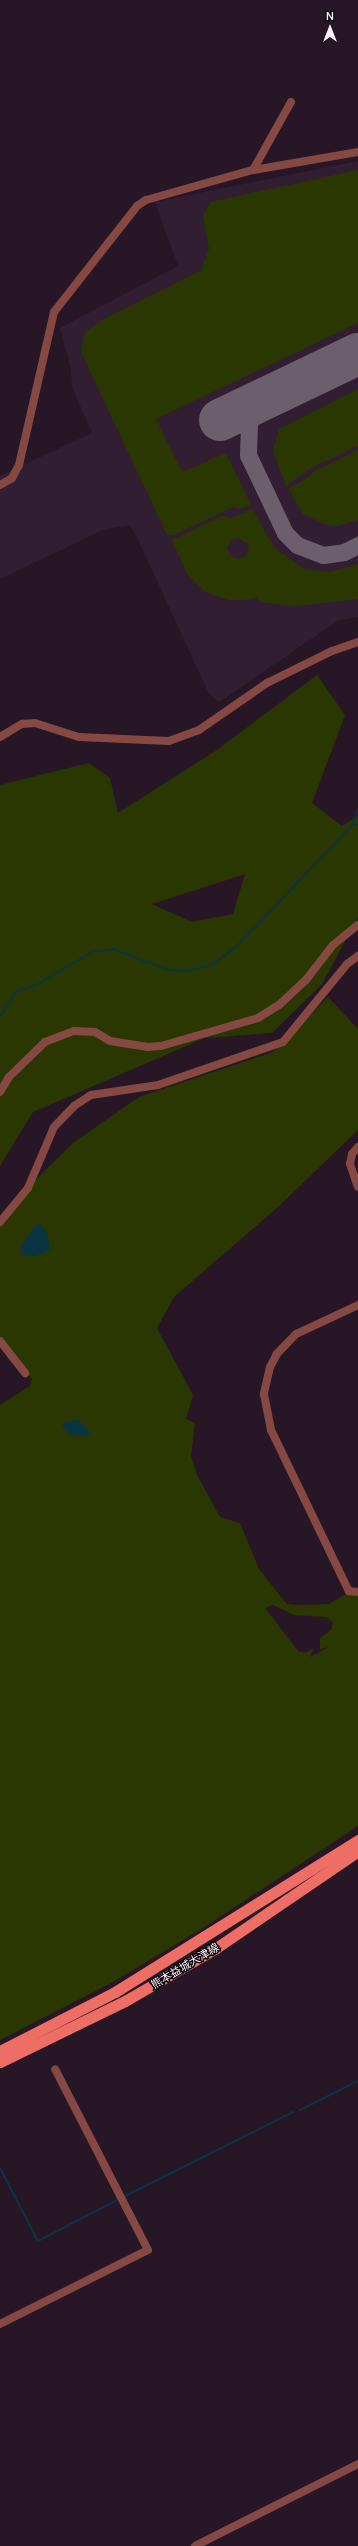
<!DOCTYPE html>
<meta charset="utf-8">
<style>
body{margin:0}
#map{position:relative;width:358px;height:2546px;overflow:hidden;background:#271726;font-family:Manrope,"Noto Sans JP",sans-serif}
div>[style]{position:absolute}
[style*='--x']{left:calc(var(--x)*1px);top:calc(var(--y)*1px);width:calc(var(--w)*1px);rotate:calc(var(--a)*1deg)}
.built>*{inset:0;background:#321e32}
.green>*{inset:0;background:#2b3701}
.water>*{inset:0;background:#0b3443}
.stream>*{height:2px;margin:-1px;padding:0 1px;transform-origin:1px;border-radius:1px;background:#0b3443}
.taxiway>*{height:17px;margin:-8.5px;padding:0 8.5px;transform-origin:8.5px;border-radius:8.5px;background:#6c5e6c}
.runway>*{height:42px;margin:-21px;padding:0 21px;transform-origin:21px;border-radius:21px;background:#6c5e6c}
.minor>*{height:8px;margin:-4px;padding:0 4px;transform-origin:4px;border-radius:4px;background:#854842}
.major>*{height:11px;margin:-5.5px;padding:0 5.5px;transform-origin:5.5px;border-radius:5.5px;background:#ee6e65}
span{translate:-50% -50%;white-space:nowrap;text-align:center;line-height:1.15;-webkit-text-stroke:3px #0b060b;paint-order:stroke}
.street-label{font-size:11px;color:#fcf1fb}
.north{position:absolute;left:310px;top:8px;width:40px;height:40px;-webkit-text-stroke:3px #0b060b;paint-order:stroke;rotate:0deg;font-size:11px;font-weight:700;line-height:16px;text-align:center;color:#fcf1fb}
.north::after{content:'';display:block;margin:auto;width:14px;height:18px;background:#fcf1fb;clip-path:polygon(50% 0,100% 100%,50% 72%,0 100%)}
</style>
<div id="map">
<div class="built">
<i style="clip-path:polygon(358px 161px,358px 617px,339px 620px,219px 702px,209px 694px,136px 535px,129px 525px,105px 529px,0 579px,0 476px,92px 433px,72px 387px,71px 370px,60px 328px,178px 266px,155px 202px)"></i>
</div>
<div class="green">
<i style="clip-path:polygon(358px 170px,358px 323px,156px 419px,182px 472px,226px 453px,251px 505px,240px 509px,233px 507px,174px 535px,167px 535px,81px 352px,84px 334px,97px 323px,201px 270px,209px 249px,203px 216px,210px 202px)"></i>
<i style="clip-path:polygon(358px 389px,358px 446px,309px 469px,286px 486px,273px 451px,279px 429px)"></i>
<i style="clip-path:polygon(358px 450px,358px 520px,337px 526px,326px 525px,303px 514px,288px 489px,309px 477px,313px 472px)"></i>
<i style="clip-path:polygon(evenodd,252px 509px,274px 547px,304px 569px,330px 572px,358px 564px,358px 599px,297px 606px,259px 602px,256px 597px,248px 600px,229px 600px,205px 592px,187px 574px,172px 540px,222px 516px,231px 518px,252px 509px,238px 538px,247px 543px,249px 550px,246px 556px,239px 559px,232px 557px,227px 549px,231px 540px,238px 538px)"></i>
<i style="clip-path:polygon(evenodd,317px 675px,345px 715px,312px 803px,342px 826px,358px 816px,358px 917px,322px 984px,272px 1033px,205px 1038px,33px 1112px,0 1166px,0 785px,89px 763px,110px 778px,118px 813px,217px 750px,317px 675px,245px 874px,233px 914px,192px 922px,152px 904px,245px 874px)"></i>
<i style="clip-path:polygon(evenodd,328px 997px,358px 1029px,358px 1130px,278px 1207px,174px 1297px,157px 1328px,193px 1395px,186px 1419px,195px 1423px,191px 1456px,197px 1475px,220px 1517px,240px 1523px,259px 1569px,273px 1587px,287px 1604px,301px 1605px,329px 1604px,358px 1587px,358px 1826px,203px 1928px,113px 1982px,0 2040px,0 1405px,30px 1386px,32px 1379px,0 1336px,0 1215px,73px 1143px,139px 1097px,273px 1052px,328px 997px,273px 1605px,294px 1615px,327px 1617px,333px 1623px,331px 1630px,320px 1638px,320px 1649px,329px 1647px,310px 1657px,314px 1648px,305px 1653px,298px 1651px,265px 1608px,273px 1605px)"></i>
</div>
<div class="water">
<i style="clip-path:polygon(40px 1224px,48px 1235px,50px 1250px,35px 1256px,22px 1255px,21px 1246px,35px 1226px)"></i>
<i style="clip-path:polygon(78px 1420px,89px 1430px,90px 1436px,71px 1435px,62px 1427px,64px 1422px)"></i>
</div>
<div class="stream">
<i style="--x:353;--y:824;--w:5;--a:11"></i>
<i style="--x:0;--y:1017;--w:30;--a:-57"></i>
<i style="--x:16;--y:992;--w:23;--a:-20"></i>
<i style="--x:38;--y:984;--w:63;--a:-30.7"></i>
<i style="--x:92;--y:952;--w:21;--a:-8"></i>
<i style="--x:113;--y:949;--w:60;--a:20.6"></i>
<i style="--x:169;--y:970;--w:17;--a:3"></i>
<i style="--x:186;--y:971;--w:27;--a:-13"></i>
<i style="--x:212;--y:965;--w:31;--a:-37"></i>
<i style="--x:237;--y:946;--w:168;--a:-46.4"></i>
<i style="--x:353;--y:824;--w:16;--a:-72"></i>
<i style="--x:300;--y:2110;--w:65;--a:-26.6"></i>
<i style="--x:0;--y:2168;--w:82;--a:62.5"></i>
<i style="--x:38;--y:2241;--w:91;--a:-27.4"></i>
<i style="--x:123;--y:2197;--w:190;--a:-26.6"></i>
</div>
<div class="taxiway">
<i style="--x:262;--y:400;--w:12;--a:132"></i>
<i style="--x:254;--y:409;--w:17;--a:107"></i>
<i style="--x:249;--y:425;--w:30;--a:92"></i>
<i style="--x:248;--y:455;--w:86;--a:64.6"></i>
<i style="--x:285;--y:533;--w:17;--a:45"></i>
<i style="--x:297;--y:545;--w:28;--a:21"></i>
<i style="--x:323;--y:555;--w:21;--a:-8"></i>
<i style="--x:344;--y:552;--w:16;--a:-27"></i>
</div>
<div class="runway">
<i style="--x:220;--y:420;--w:153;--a:-25.6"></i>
</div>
<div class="minor">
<i style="--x:253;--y:170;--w:78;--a:-60.8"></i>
<i style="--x:0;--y:485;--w:14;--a:-30"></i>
<i style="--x:12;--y:478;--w:15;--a:-62"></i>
<i style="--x:19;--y:465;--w:157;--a:-77.1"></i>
<i style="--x:54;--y:312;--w:135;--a:-51.9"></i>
<i style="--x:137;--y:206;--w:11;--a:-34"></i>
<i style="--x:146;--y:200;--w:111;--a:-15.7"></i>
<i style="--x:253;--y:170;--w:107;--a:-9.7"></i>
<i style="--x:0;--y:737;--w:26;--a:-31"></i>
<i style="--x:22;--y:724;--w:13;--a:-4"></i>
<i style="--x:35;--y:723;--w:46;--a:17.7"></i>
<i style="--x:79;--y:737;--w:90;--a:2.5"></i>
<i style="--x:169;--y:741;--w:32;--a:-20"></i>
<i style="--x:199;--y:730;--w:83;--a:-34.7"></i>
<i style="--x:267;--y:683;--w:72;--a:-26.2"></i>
<i style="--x:332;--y:651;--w:28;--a:-19"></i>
<i style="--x:0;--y:1092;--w:17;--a:-59"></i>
<i style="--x:9;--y:1077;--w:50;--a:-44.2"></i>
<i style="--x:45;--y:1042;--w:31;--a:-21"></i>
<i style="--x:74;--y:1031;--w:21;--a:3"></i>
<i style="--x:95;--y:1032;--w:17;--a:31"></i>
<i style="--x:110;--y:1041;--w:37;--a:9"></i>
<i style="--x:147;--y:1047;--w:14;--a:-4"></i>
<i style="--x:161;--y:1046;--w:101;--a:-16.1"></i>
<i style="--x:258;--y:1018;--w:25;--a:-32"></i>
<i style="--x:279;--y:1005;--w:37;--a:-43"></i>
<i style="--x:306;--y:980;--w:44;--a:-52.4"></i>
<i style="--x:333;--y:945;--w:32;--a:-39"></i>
<i style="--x:358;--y:1147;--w:9;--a:131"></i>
<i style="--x:352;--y:1154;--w:10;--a:101"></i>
<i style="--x:350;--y:1164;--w:24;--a:71"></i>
<i style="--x:0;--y:1222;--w:44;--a:-50.5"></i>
<i style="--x:28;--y:1188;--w:66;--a:-66.9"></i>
<i style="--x:54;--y:1127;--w:29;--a:-46"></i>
<i style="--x:74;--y:1106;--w:20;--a:-33"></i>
<i style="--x:91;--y:1095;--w:68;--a:-8.5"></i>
<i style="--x:158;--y:1085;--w:132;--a:-19"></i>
<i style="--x:283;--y:1042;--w:101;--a:-50.6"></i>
<i style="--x:347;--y:964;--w:14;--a:-36"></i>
<i style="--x:358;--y:1305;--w:68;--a:154.9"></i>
<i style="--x:296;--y:1334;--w:28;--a:134"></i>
<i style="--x:277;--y:1354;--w:15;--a:118"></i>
<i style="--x:270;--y:1367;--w:28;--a:103"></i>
<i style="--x:264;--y:1394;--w:37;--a:79"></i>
<i style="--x:271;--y:1430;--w:179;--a:64.2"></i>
<i style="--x:349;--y:1591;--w:9;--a:6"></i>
<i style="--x:0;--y:1341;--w:41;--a:52"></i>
<i style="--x:0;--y:2324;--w:165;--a:-26.6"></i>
<i style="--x:148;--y:2250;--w:203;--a:-117.2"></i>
<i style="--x:195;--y:2546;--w:182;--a:-26.7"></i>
</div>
<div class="major">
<i style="--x:0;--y:2051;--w:129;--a:-27.2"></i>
<i style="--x:115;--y:1992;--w:287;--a:-32"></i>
<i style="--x:0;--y:2062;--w:139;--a:-26"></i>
<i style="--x:125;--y:2001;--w:105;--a:-30.2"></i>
<i style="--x:216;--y:1948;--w:172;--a:-34.3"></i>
</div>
<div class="street-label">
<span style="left:185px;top:1966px;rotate:-31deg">熊本益城大津線</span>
</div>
<div class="north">N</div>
</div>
